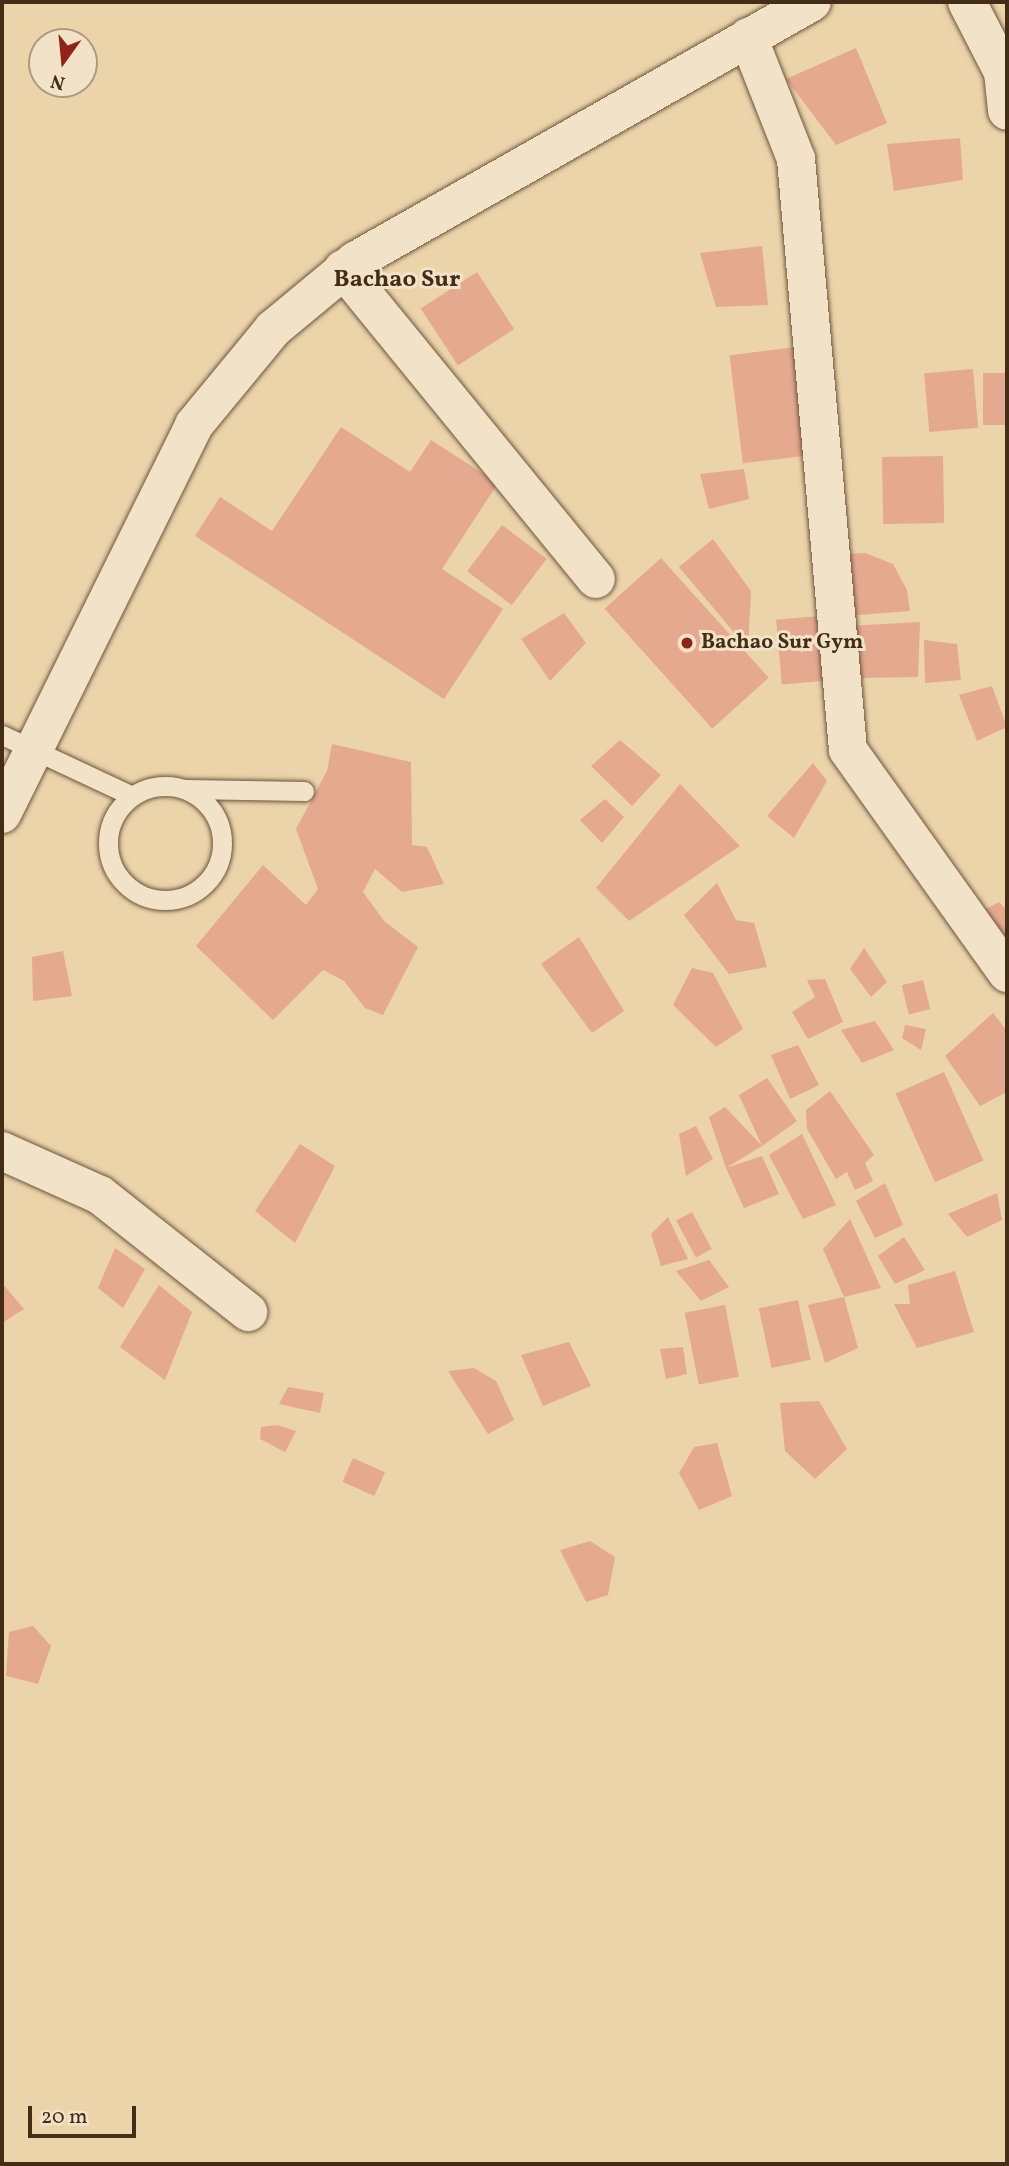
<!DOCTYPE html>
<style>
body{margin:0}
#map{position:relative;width:1009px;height:2166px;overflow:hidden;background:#ebd3aa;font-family:Vollkorn,serif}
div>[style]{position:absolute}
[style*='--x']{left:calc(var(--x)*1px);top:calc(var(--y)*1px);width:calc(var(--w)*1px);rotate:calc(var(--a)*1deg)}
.building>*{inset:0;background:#e5a990;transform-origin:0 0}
.roads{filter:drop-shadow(0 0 2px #6d563c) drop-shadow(0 0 2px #6d563c)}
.lane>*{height:19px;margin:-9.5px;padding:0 9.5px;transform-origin:9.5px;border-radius:9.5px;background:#f2e2c8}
.lane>.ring{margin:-9.5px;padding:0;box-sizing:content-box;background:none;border:19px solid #f2e2c8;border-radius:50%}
.street>*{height:38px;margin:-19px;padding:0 19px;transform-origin:19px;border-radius:19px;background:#f2e2c8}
.dots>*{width:19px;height:19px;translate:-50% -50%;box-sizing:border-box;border:4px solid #f2e2c8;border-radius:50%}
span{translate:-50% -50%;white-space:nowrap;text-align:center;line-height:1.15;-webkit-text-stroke:6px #f2e2c8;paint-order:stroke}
.poi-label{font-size:21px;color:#432d17;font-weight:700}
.left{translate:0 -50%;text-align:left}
.quarter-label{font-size:24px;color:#432d17;font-weight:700}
.frame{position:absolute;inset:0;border:4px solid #432d17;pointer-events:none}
.north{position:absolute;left:28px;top:28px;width:70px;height:70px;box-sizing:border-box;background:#f2e2c8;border:2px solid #ac9a81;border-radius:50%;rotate:195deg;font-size:19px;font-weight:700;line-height:28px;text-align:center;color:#432d17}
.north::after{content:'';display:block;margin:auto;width:24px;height:32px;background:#8f2418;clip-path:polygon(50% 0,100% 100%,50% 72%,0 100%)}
.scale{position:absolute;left:28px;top:2106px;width:108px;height:32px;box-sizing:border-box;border:4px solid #432d17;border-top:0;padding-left:9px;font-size:21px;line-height:24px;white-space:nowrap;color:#432d17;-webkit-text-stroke:5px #f2e2c8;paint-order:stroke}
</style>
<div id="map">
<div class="building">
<i style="clip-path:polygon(856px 48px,887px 123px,836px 145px,786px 79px)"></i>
<i style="clip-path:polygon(960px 138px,963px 180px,894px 191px,887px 144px)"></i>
<i style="clip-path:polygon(762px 246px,768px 305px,716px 307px,700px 253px)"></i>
<i style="left:477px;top:272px;width:68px;height:67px;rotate:57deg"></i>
<i style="left:796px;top:347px;width:109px;height:67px;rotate:83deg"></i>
<i style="left:973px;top:369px;width:59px;height:49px;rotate:85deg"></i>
<i style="left:983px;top:373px;width:24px;height:52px"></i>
<i style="clip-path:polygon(341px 427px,410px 472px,431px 440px,498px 483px,442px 569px,503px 609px,444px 699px,195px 536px,220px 497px,272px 531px)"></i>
<i style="left:943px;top:456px;width:67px;height:61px;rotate:89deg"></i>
<i style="clip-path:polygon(744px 469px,749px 499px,709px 509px,700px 474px)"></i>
<i style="left:502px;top:525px;width:56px;height:58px;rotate:37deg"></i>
<i style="clip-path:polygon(713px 539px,751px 591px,748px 649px,679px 567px)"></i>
<i style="clip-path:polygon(865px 553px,893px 564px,907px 590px,910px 611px,845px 616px,830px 555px)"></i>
<i style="left:661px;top:558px;width:161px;height:76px;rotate:48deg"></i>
<i style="clip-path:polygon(564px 613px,586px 643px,550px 681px,521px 639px)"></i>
<i style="left:819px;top:616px;width:65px;height:43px;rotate:85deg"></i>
<i style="clip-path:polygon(920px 622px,918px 677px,859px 678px,848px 626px)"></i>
<i style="clip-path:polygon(924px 640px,957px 644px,961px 680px,925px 683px)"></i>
<i style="clip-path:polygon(992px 686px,1007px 727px,977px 741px,959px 695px)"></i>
<i style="clip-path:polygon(620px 740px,661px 775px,632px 806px,591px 766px)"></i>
<i style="clip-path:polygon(332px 744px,411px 762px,412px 845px,427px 847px,444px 884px,402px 892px,375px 869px,363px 892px,384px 921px,418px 947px,383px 1015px,365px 1008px,344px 981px,323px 970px,273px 1020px,196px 946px,263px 865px,306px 905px,318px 889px,296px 829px,327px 771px)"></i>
<i style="clip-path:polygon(813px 763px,827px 781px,794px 838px,767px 816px)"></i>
<i style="clip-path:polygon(680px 784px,740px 846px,629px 921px,596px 888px)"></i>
<i style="clip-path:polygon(605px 799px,624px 817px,602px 843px,580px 820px)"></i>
<i style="clip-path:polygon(717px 883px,736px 920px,754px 923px,767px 967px,729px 974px,684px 915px)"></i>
<i style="clip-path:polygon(999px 902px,1007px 910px,1007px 963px,979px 913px)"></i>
<i style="clip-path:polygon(579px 937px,624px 1011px,592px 1033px,541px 964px)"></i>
<i style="clip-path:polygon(864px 948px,887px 982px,871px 997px,850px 969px)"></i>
<i style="clip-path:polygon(63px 951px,72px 996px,33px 1001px,32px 957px)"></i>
<i style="clip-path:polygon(692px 968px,713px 973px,743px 1029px,716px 1047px,673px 1005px)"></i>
<i style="clip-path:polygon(825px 979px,843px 1022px,808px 1039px,792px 1012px,815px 997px,807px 980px)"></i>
<i style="left:923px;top:980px;width:30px;height:22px;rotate:76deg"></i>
<i style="clip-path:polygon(993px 1013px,1007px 1031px,1007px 1092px,980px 1106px,945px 1056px)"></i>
<i style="clip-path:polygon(875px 1021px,894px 1050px,862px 1063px,841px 1030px)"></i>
<i style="clip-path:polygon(905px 1025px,926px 1029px,921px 1050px,902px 1038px)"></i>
<i style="clip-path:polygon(798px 1045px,819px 1085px,790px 1099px,771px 1055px)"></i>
<i style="left:944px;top:1072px;width:97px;height:53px;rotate:66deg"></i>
<i style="clip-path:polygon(767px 1078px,797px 1121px,762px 1146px,726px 1168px,762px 1156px,779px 1194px,744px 1208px,726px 1168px,709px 1117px,725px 1107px,762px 1146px,739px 1095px)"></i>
<i style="clip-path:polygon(830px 1091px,874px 1155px,865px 1163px,873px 1181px,855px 1190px,847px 1172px,836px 1179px,807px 1129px,806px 1110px)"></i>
<i style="clip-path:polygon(696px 1126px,713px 1159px,686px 1176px,679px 1134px)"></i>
<i style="clip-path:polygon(802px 1134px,836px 1205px,803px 1219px,769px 1155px)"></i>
<i style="clip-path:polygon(300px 1144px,335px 1166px,295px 1243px,255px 1211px)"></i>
<i style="clip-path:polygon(885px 1183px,903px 1225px,875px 1238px,856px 1201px)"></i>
<i style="clip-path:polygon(997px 1193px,1002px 1220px,967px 1237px,948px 1214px)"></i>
<i style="left:692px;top:1212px;width:42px;height:18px;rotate:62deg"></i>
<i style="clip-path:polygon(668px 1217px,688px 1259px,661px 1266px,651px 1234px)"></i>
<i style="clip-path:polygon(850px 1219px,881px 1288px,844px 1297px,823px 1249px)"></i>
<i style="clip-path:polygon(904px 1237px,925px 1270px,895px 1284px,878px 1256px)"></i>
<i style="clip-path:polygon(115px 1248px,145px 1269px,123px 1308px,98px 1288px)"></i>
<i style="clip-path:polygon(709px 1260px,729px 1287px,701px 1301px,676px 1271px)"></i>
<i style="clip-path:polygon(955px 1271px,974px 1332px,917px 1348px,894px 1304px,910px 1304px,908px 1285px)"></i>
<i style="clip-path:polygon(2px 1283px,24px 1309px,2px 1323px)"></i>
<i style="clip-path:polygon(159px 1285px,192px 1312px,165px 1380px,120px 1347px)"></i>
<i style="clip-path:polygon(844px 1297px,858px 1348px,825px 1363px,808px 1305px)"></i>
<i style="left:798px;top:1300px;width:61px;height:40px;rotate:78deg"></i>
<i style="left:725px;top:1305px;width:73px;height:41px;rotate:79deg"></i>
<i style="clip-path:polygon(569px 1342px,591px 1386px,543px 1406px,521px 1355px)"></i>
<i style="clip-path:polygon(683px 1347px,687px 1374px,666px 1379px,660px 1349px)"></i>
<i style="clip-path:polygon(474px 1368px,496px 1381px,514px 1420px,488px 1434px,448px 1371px)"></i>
<i style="clip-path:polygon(288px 1387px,324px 1393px,320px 1413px,279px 1404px)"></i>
<i style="clip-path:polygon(819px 1401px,847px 1449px,815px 1479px,785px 1451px,780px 1403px)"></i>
<i style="clip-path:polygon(278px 1425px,296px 1431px,285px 1452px,260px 1439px,261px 1427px)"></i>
<i style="clip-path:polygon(717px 1443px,732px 1496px,699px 1510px,679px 1473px,694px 1447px)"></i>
<i style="left:353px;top:1458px;width:35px;height:26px;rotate:24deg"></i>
<i style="clip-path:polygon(590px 1541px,615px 1557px,608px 1595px,586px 1602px,560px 1550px)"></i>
<i style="clip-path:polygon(33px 1626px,51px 1646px,38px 1684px,6px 1676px,9px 1632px)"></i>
</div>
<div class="roads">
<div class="lane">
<i style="--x:2;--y:735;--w:144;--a:25.1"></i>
<i class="ring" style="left:108px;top:786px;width:95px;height:95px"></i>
<i style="--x:186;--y:789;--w:118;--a:1"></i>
</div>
<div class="street">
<i style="--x:967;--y:2;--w:79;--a:62.8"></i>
<i style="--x:1003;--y:72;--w:39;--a:84"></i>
<i style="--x:748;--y:37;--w:131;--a:68.5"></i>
<i style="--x:796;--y:159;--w:593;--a:84.97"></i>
<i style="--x:848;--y:750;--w:274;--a:54.5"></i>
<i style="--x:343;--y:269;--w:400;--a:50.8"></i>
<i style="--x:2;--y:814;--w:434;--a:-63.7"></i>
<i style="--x:194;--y:425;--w:124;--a:-50.5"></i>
<i style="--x:273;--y:329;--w:107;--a:-39.7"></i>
<i style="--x:355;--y:261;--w:525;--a:-29.54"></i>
<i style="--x:2;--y:1151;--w:107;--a:24.2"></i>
<i style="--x:100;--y:1195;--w:189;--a:38.3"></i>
</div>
</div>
<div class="dots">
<i style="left:687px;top:643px;background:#8f2418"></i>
</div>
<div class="poi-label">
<span class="left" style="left:701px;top:643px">Bachao Sur Gym</span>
</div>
<div class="quarter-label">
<span style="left:397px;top:281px">Bachao Sur</span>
</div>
<div class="frame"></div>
<div class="north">N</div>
<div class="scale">20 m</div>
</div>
